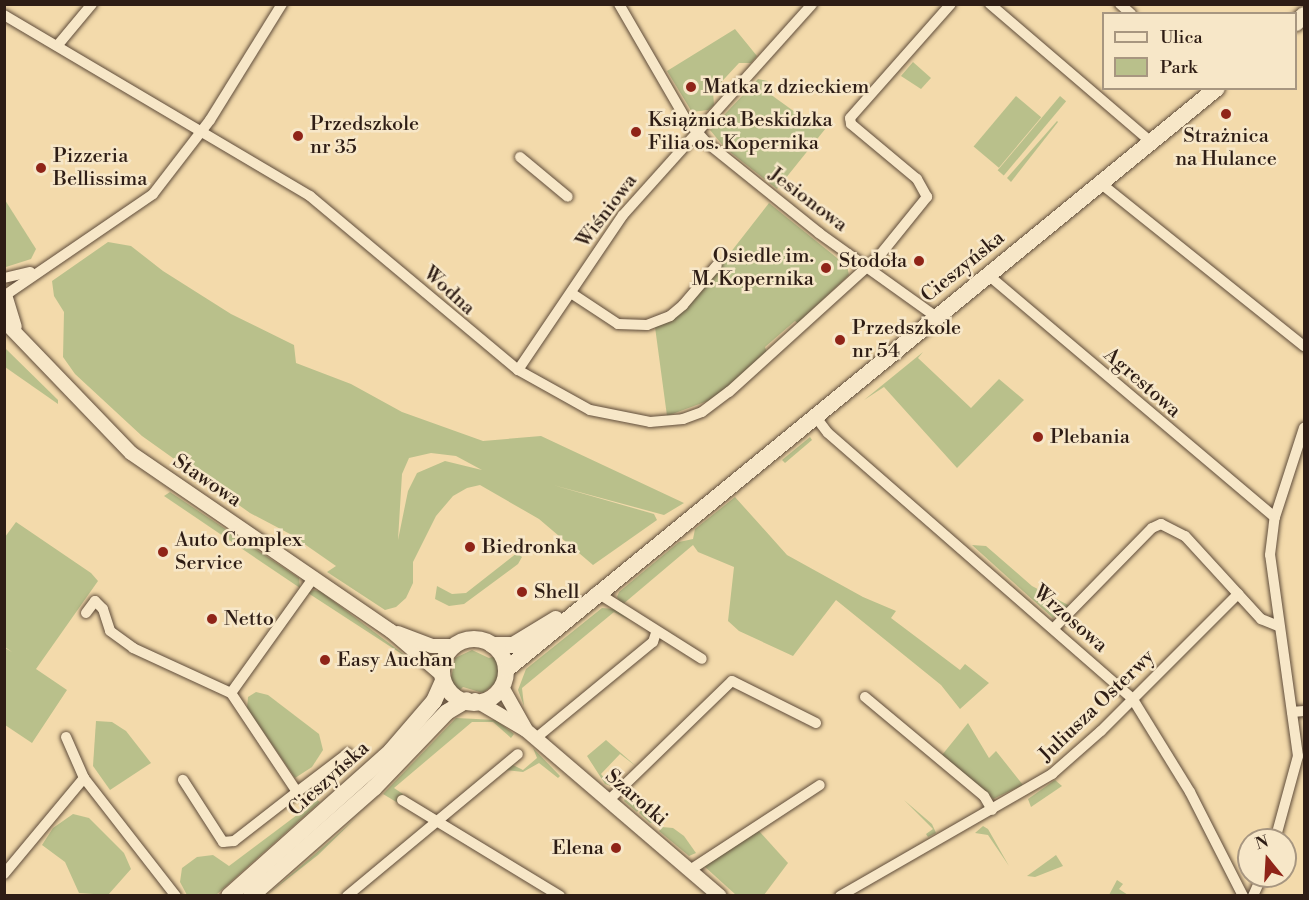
<!DOCTYPE html>
<meta charset="utf-8">
<style>
body{margin:0}
#map{position:relative;width:1309px;height:900px;overflow:hidden;background:#f3daab;font-family:"Libre Bodoni",serif}
div>[style]{position:absolute}
[style*='--x']{left:calc(var(--x)*1px);top:calc(var(--y)*1px);width:calc(var(--w)*1px);rotate:calc(var(--a)*1deg)}
.green>*{inset:0;background:#b9c08b;transform-origin:0 0}
.roads{filter:drop-shadow(0 0 2px #5f4c3a) drop-shadow(0 0 2px #5f4c3a)}
.minor>*{height:10px;margin:-5px;padding:0 5px;transform-origin:5px;border-radius:5px;background:#f7e7c8}
.tertiary>*{height:14px;margin:-7px;padding:0 7px;transform-origin:7px;border-radius:7px;background:#f7e7c8}
.secondary>*{height:16px;margin:-8px;padding:0 8px;transform-origin:8px;border-radius:8px;background:#f7e7c8}
.secondary>.ring{margin:-8px;padding:0;box-sizing:content-box;background:none;border:16px solid #f7e7c8;border-radius:50%}
.dots>*{width:16px;height:16px;translate:-50% -50%;box-sizing:border-box;border:3px solid #f7e7c8;border-radius:50%}
span{translate:-50% -50%;white-space:nowrap;text-align:center;line-height:1.15;-webkit-text-stroke:5px #f7e7c8;paint-order:stroke}
.poi-label{font-size:20px;color:#2e1d15}
.left{translate:0 -50%;text-align:left}
.right{translate:-100% -50%;text-align:right}
.street-label{font-size:20px;color:#2e1d15}
.frame{position:absolute;inset:0;border:6px solid #2e1d15;pointer-events:none}
.legend{position:absolute;left:1102px;top:12px;width:195px;height:78px;box-sizing:border-box;background:#f7e7c8;border:2px solid #a79680;margin:0;padding:8px 10px;list-style:none;font-size:18px;color:#2e1d15}
.legend li{display:flex;align-items:center;gap:12px;height:30px}
.legend b{width:30px;border:2px solid #a79680}
.north{position:absolute;left:1237px;top:828px;width:60px;height:60px;box-sizing:border-box;background:#f7e7c8;border:2px solid #a79680;border-radius:50%;rotate:342deg;font-size:16px;font-weight:700;line-height:24px;text-align:center;color:#2e1d15}
.north::after{content:'';display:block;margin:auto;width:21px;height:27px;background:#8f2418;clip-path:polygon(50% 0,100% 100%,50% 72%,0 100%)}
</style>
<div id="map">
<div class="green">
<i style="clip-path:polygon(735px 29px,757px 56px,751px 63px,739px 63px,713px 91px,714px 105px,708px 110px,692px 112px,667px 71px)"></i>
<i style="clip-path:polygon(913px 62px,931px 78px,921px 89px,901px 76px)"></i>
<i style="clip-path:polygon(758px 79px,768px 81px,763px 89px,813px 125px,830px 123px,777px 189px,725px 148px,710px 130px)"></i>
<i style="left:1016px;top:96px;width:33px;height:66px;rotate:40deg"></i>
<i style="left:1060px;top:96px;width:8px;height:97px;rotate:40deg"></i>
<i style="clip-path:polygon(1057px 121px,1058px 122px,1011px 182px,1007px 178px)"></i>
<i style="clip-path:polygon(5px 200px,36px 249px,31px 259px,6px 267px)"></i>
<i style="clip-path:polygon(769px 203px,847px 266px,849px 275px,805px 316px,805px 321px,800px 325px,795px 321px,765px 347px,767px 353px,713px 399px,667px 416px,655px 327px,688px 307px)"></i>
<i style="clip-path:polygon(evenodd,108px 242px,131px 246px,163px 271px,231px 314px,294px 345px,296px 363px,351px 384px,402px 412px,483px 441px,541px 436px,684px 503px,664px 515px,553px 485px,654px 514px,657px 520px,593px 565px,539px 519px,480px 485px,467px 488px,453px 496px,436px 516px,413px 562px,413px 583px,406px 598px,396px 607px,385px 610px,327px 572px,336px 566px,290px 534px,250px 513px,142px 436px,75px 374px,63px 357px,64px 312px,54px 296px,52px 281px,108px 242px,431px 453px,456px 456px,482px 470px,445px 461px,417px 473px,408px 491px,398px 540px,402px 474px,409px 458px,431px 453px)"></i>
<i style="clip-path:polygon(5px 348px,58px 400px,58px 404px,5px 367px)"></i>
<i style="clip-path:polygon(923px 352px,918px 358px,971px 408px,999px 379px,1024px 400px,957px 468px,884px 387px,864px 400px)"></i>
<i style="clip-path:polygon(810px 437px,812px 440px,785px 463px,782px 460px)"></i>
<i style="clip-path:polygon(170px 492px,299px 578px,300px 588px,164px 496px)"></i>
<i style="clip-path:polygon(735px 497px,787px 555px,863px 597px,896px 611px,891px 618px,960px 670px,965px 664px,989px 683px,960px 709px,941px 685px,836px 600px,793px 656px,739px 631px,728px 621px,734px 567px,698px 552px,693px 545px,622px 605px,617px 597px,619px 592px,679px 542px,693px 539px,695px 529px)"></i>
<i style="clip-path:polygon(16px 522px,91px 573px,98px 581px,36px 669px,67px 690px,32px 743px,5px 725px,5px 648px,12px 652px,5px 647px,5px 537px)"></i>
<i style="clip-path:polygon(972px 545px,986px 546px,1032px 586px,1070px 606px,1053px 618px)"></i>
<i style="clip-path:polygon(517px 553px,522px 557px,518px 564px,464px 604px,449px 606px,435px 599px,437px 586px,452px 594px,466px 593px)"></i>
<i style="clip-path:polygon(313px 590px,320px 591px,414px 662px,308px 593px)"></i>
<i style="clip-path:polygon(602px 608px,614px 609px,631px 621px,614px 612px,522px 688px,524px 706px,518px 690px,526px 669px)"></i>
<i style="clip-path:polygon(472px 650px,489px 658px,496px 656px,499px 661px,498px 681px,483px 693px,463px 687px,458px 692px,451px 679px,455px 658px)"></i>
<i style="clip-path:polygon(256px 692px,268px 695px,319px 734px,323px 750px,312px 767px,295px 778px,247px 708px,248px 697px)"></i>
<i style="clip-path:polygon(456px 718px,496px 720px,514px 734px,511px 738px,493px 722px,472px 722px,394px 788px,403px 794px,398px 803px,383px 794px)"></i>
<i style="clip-path:polygon(96px 721px,112px 722px,126px 731px,151px 763px,110px 790px,93px 766px)"></i>
<i style="clip-path:polygon(968px 723px,989px 758px,996px 751px,1023px 785px,993px 799px,942px 755px)"></i>
<i style="clip-path:polygon(606px 740px,637px 767px,620px 754px,601px 774px,611px 786px,605px 784px,587px 756px)"></i>
<i style="clip-path:polygon(533px 748px,560px 776px,558px 778px,539px 763px,523px 772px,505px 770px,511px 764px,523px 770px,537px 758px)"></i>
<i style="clip-path:polygon(1055px 780px,1062px 786px,1031px 807px,1028px 799px)"></i>
<i style="clip-path:polygon(630px 786px,630px 796px,643px 805px,637px 812px,624px 801px)"></i>
<i style="clip-path:polygon(317px 800px,320px 802px,216px 895px,187px 895px,180px 882px,182px 868px,197px 857px,213px 855px,229px 866px)"></i>
<i style="clip-path:polygon(904px 800px,932px 824px,936px 833px,928px 837px,926px 834px,933px 829px)"></i>
<i style="clip-path:polygon(644px 806px,660px 818px,658px 821px,650px 823px,639px 813px)"></i>
<i style="clip-path:polygon(73px 814px,89px 818px,124px 853px,131px 869px,108px 895px,79px 893px,65px 862px,42px 845px,53px 828px)"></i>
<i style="clip-path:polygon(356px 818px,318px 855px,267px 895px,315px 854px)"></i>
<i style="clip-path:polygon(983px 826px,988px 829px,1009px 866px,988px 835px,975px 833px)"></i>
<i style="clip-path:polygon(662px 827px,673px 828px,684px 836px,696px 853px,689px 856px,659px 831px)"></i>
<i style="clip-path:polygon(759px 831px,788px 863px,764px 895px,736px 895px,704px 866px)"></i>
<i style="clip-path:polygon(1056px 855px,1063px 866px,1035px 877px,1027px 876px)"></i>
<i style="clip-path:polygon(1117px 880px,1123px 884px,1119px 889px,1128px 895px,1109px 895px)"></i>
</div>
<div class="roads">
<div class="minor">
<i style="--x:619;--y:4;--w:132;--a:59.9"></i>
<i style="--x:685;--y:118;--w:32;--a:49"></i>
<i style="--x:706;--y:142;--w:145;--a:38.8"></i>
<i style="--x:819;--y:233;--w:143;--a:35.6"></i>
<i style="--x:990;--y:4;--w:211;--a:40.6"></i>
<i style="--x:1120;--y:4;--w:15;--a:42"></i>
<i style="--x:4;--y:15;--w:356;--a:30.6"></i>
<i style="--x:310;--y:196;--w:271;--a:39.9"></i>
<i style="--x:518;--y:370;--w:82;--a:29.1"></i>
<i style="--x:590;--y:410;--w:61;--a:11.3"></i>
<i style="--x:650;--y:422;--w:33;--a:-5"></i>
<i style="--x:683;--y:419;--w:20;--a:-20"></i>
<i style="--x:702;--y:412;--w:34;--a:-37"></i>
<i style="--x:729;--y:392;--w:204;--a:-42.2"></i>
<i style="--x:880;--y:255;--w:75;--a:-51"></i>
<i style="--x:927;--y:197;--w:21;--a:-119"></i>
<i style="--x:917;--y:179;--w:86;--a:-140.2"></i>
<i style="--x:851;--y:124;--w:6;--a:-99"></i>
<i style="--x:850;--y:118;--w:152;--a:-48.5"></i>
<i style="--x:57;--y:46;--w:55;--a:-50.2"></i>
<i style="--x:520;--y:157;--w:62;--a:39.8"></i>
<i style="--x:1099;--y:182;--w:263;--a:38.7"></i>
<i style="--x:987;--y:274;--w:377;--a:40.2"></i>
<i style="--x:4;--y:278;--w:27;--a:-13"></i>
<i style="--x:571;--y:293;--w:56;--a:33.4"></i>
<i style="--x:618;--y:324;--w:29;--a:2"></i>
<i style="--x:647;--y:325;--w:25;--a:-21"></i>
<i style="--x:670;--y:316;--w:17;--a:-40"></i>
<i style="--x:683;--y:305;--w:52;--a:-49.6"></i>
<i style="--x:7;--y:294;--w:177;--a:-34.4"></i>
<i style="--x:153;--y:194;--w:93;--a:-52.4"></i>
<i style="--x:210;--y:120;--w:137;--a:-58.2"></i>
<i style="--x:518;--y:370;--w:187;--a:-55.9"></i>
<i style="--x:623;--y:215;--w:283;--a:-48.1"></i>
<i style="--x:815;--y:416;--w:21;--a:53"></i>
<i style="--x:828;--y:433;--w:403;--a:41.1"></i>
<i style="--x:1132;--y:698;--w:110;--a:58.3"></i>
<i style="--x:1190;--y:792;--w:117;--a:63"></i>
<i style="--x:596;--y:592;--w:125;--a:32.3"></i>
<i style="--x:86;--y:613;--w:15;--a:-53"></i>
<i style="--x:95;--y:601;--w:11;--a:45"></i>
<i style="--x:103;--y:609;--w:23;--a:72"></i>
<i style="--x:110;--y:631;--w:29;--a:36"></i>
<i style="--x:133;--y:648;--w:108;--a:24.7"></i>
<i style="--x:231;--y:693;--w:119;--a:56.3"></i>
<i style="--x:297;--y:792;--w:80;--a:142.1"></i>
<i style="--x:234;--y:841;--w:11;--a:175"></i>
<i style="--x:223;--y:842;--w:74;--a:-122.8"></i>
<i style="--x:1054;--y:628;--w:140;--a:-45.6"></i>
<i style="--x:1152;--y:528;--w:10;--a:-24"></i>
<i style="--x:1161;--y:524;--w:27;--a:27"></i>
<i style="--x:1185;--y:536;--w:113;--a:47.5"></i>
<i style="--x:1261;--y:619;--w:18;--a:22"></i>
<i style="--x:231;--y:693;--w:143;--a:-54.4"></i>
<i style="--x:865;--y:697;--w:155;--a:39.8"></i>
<i style="--x:984;--y:796;--w:16;--a:60"></i>
<i style="--x:1292;--y:712;--w:12;--a:-5"></i>
<i style="--x:66;--y:737;--w:45;--a:66.3"></i>
<i style="--x:84;--y:778;--w:150;--a:52.1"></i>
<i style="--x:536;--y:738;--w:151;--a:-39.4"></i>
<i style="--x:653;--y:642;--w:9;--a:-72"></i>
<i style="--x:297;--y:792;--w:64;--a:-37.4"></i>
<i style="--x:402;--y:800;--w:185;--a:31.3"></i>
<i style="--x:609;--y:800;--w:171;--a:-44.1"></i>
<i style="--x:732;--y:681;--w:94;--a:26.6"></i>
<i style="--x:1275;--y:840;--w:87;--a:-74.7"></i>
<i style="--x:1298;--y:756;--w:203;--a:-97.9"></i>
<i style="--x:1270;--y:555;--w:38;--a:-83"></i>
<i style="--x:1275;--y:517;--w:94;--a:-72"></i>
<i style="--x:690;--y:870;--w:155;--a:-33.2"></i>
<i style="--x:4;--y:874;--w:125;--a:-50.2"></i>
<i style="--x:347;--y:896;--w:222;--a:-39.7"></i>
<i style="--x:840;--y:896;--w:245;--a:-29.9"></i>
<i style="--x:1052;--y:774;--w:65;--a:-41.3"></i>
<i style="--x:1101;--y:731;--w:194;--a:-45"></i>
<i style="--x:1253;--y:896;--w:22;--a:-66"></i>
</div>
<div class="tertiary">
<i style="--x:6;--y:298;--w:30;--a:73"></i>
<i style="--x:4;--y:321;--w:183;--a:46.1"></i>
<i style="--x:131;--y:453;--w:315;--a:34.4"></i>
<i style="--x:391;--y:631;--w:66;--a:40.7"></i>
<i style="--x:398;--y:633;--w:36;--a:21"></i>
<i style="--x:432;--y:646;--w:21;--a:0"></i>
<i style="--x:503;--y:689;--w:45;--a:60.6"></i>
<i style="--x:475;--y:700;--w:59;--a:30.5"></i>
<i style="--x:526;--y:730;--w:255;--a:40.6"></i>
</div>
<div class="secondary">
<i style="--x:1296;--y:23;--w:11;--a:-45"></i>
<i class="ring" style="left:442px;top:639px;width:48px;height:48px"></i>
<i style="--x:492;--y:645;--w:21;--a:0"></i>
<i style="--x:513;--y:645;--w:50;--a:-31.2"></i>
<i style="--x:507;--y:669;--w:917;--a:-39.29"></i>
<i style="--x:229;--y:896;--w:217;--a:-41.8"></i>
<i style="--x:391;--y:751;--w:66;--a:-49.3"></i>
<i style="--x:434;--y:701;--w:22;--a:-66"></i>
<i style="--x:251;--y:896;--w:164;--a:-41.3"></i>
<i style="--x:374;--y:788;--w:105;--a:-46.2"></i>
<i style="--x:447;--y:712;--w:23;--a:-31"></i>
</div>
</div>
<div class="dots">
<i style="left:691px;top:87px;background:#8f2418"></i>
<i style="left:1226px;top:114px;background:#8f2418"></i>
<i style="left:636px;top:132px;background:#8f2418"></i>
<i style="left:298px;top:136px;background:#8f2418"></i>
<i style="left:41px;top:168px;background:#8f2418"></i>
<i style="left:919px;top:261px;background:#8f2418"></i>
<i style="left:826px;top:268px;background:#8f2418"></i>
<i style="left:840px;top:340px;background:#8f2418"></i>
<i style="left:1038px;top:437px;background:#8f2418"></i>
<i style="left:470px;top:547px;background:#8f2418"></i>
<i style="left:163px;top:552px;background:#8f2418"></i>
<i style="left:522px;top:592px;background:#8f2418"></i>
<i style="left:212px;top:619px;background:#8f2418"></i>
<i style="left:325px;top:660px;background:#8f2418"></i>
<i style="left:616px;top:848px;background:#8f2418"></i>
</div>
<div class="poi-label">
<span class="left" style="left:703px;top:87px">Matka z dzieckiem</span>
<span class="left" style="left:648px;top:132px">Książnica Beskidzka<br>Filia os. Kopernika</span>
<span class="left" style="left:310px;top:136px">Przedszkole<br>nr 35</span>
<span style="left:1226px;top:148px">Strażnica<br>na Hulance</span>
<span class="left" style="left:53px;top:168px">Pizzeria<br>Bellissima</span>
<span class="right" style="left:814px;top:268px">Osiedle im.<br>M. Kopernika</span>
<span class="right" style="left:907px;top:261px">Stodoła</span>
<span class="left" style="left:852px;top:340px">Przedszkole<br>nr 54</span>
<span class="left" style="left:1050px;top:437px">Plebania</span>
<span class="left" style="left:175px;top:552px">Auto Complex<br>Service</span>
<span class="left" style="left:482px;top:547px">Biedronka</span>
<span class="left" style="left:534px;top:592px">Shell</span>
<span class="left" style="left:224px;top:619px">Netto</span>
<span class="left" style="left:337px;top:660px">Easy Auchan</span>
<span class="right" style="left:604px;top:848px">Elena</span>
</div>
<div class="street-label">
<span style="left:808px;top:200px;rotate:37deg">Jesionowa</span>
<span style="left:607px;top:211px;rotate:-53deg">Wiśniowa</span>
<span style="left:963px;top:267px;rotate:-39deg">Cieszyńska</span>
<span style="left:449px;top:291px;rotate:42deg">Wodna</span>
<span style="left:1142px;top:383px;rotate:41deg">Agrestowa</span>
<span style="left:207px;top:481px;rotate:34deg">Stawowa</span>
<span style="left:1070px;top:619px;rotate:41deg">Wrzosowa</span>
<span style="left:1097px;top:706px;rotate:-44deg">Juliusza Osterwy</span>
<span style="left:329px;top:779px;rotate:-42deg">Cieszyńska</span>
<span style="left:636px;top:798px;rotate:41deg">Szarotki</span>
</div>
<div class="frame"></div>
<ul class="legend">
<li><b style="height:8px;background:#f7e7c8"></b>Ulica</li>
<li><b style="height:16px;background:#b9c08b"></b>Park</li>
</ul>
<div class="north">N</div>
</div>
